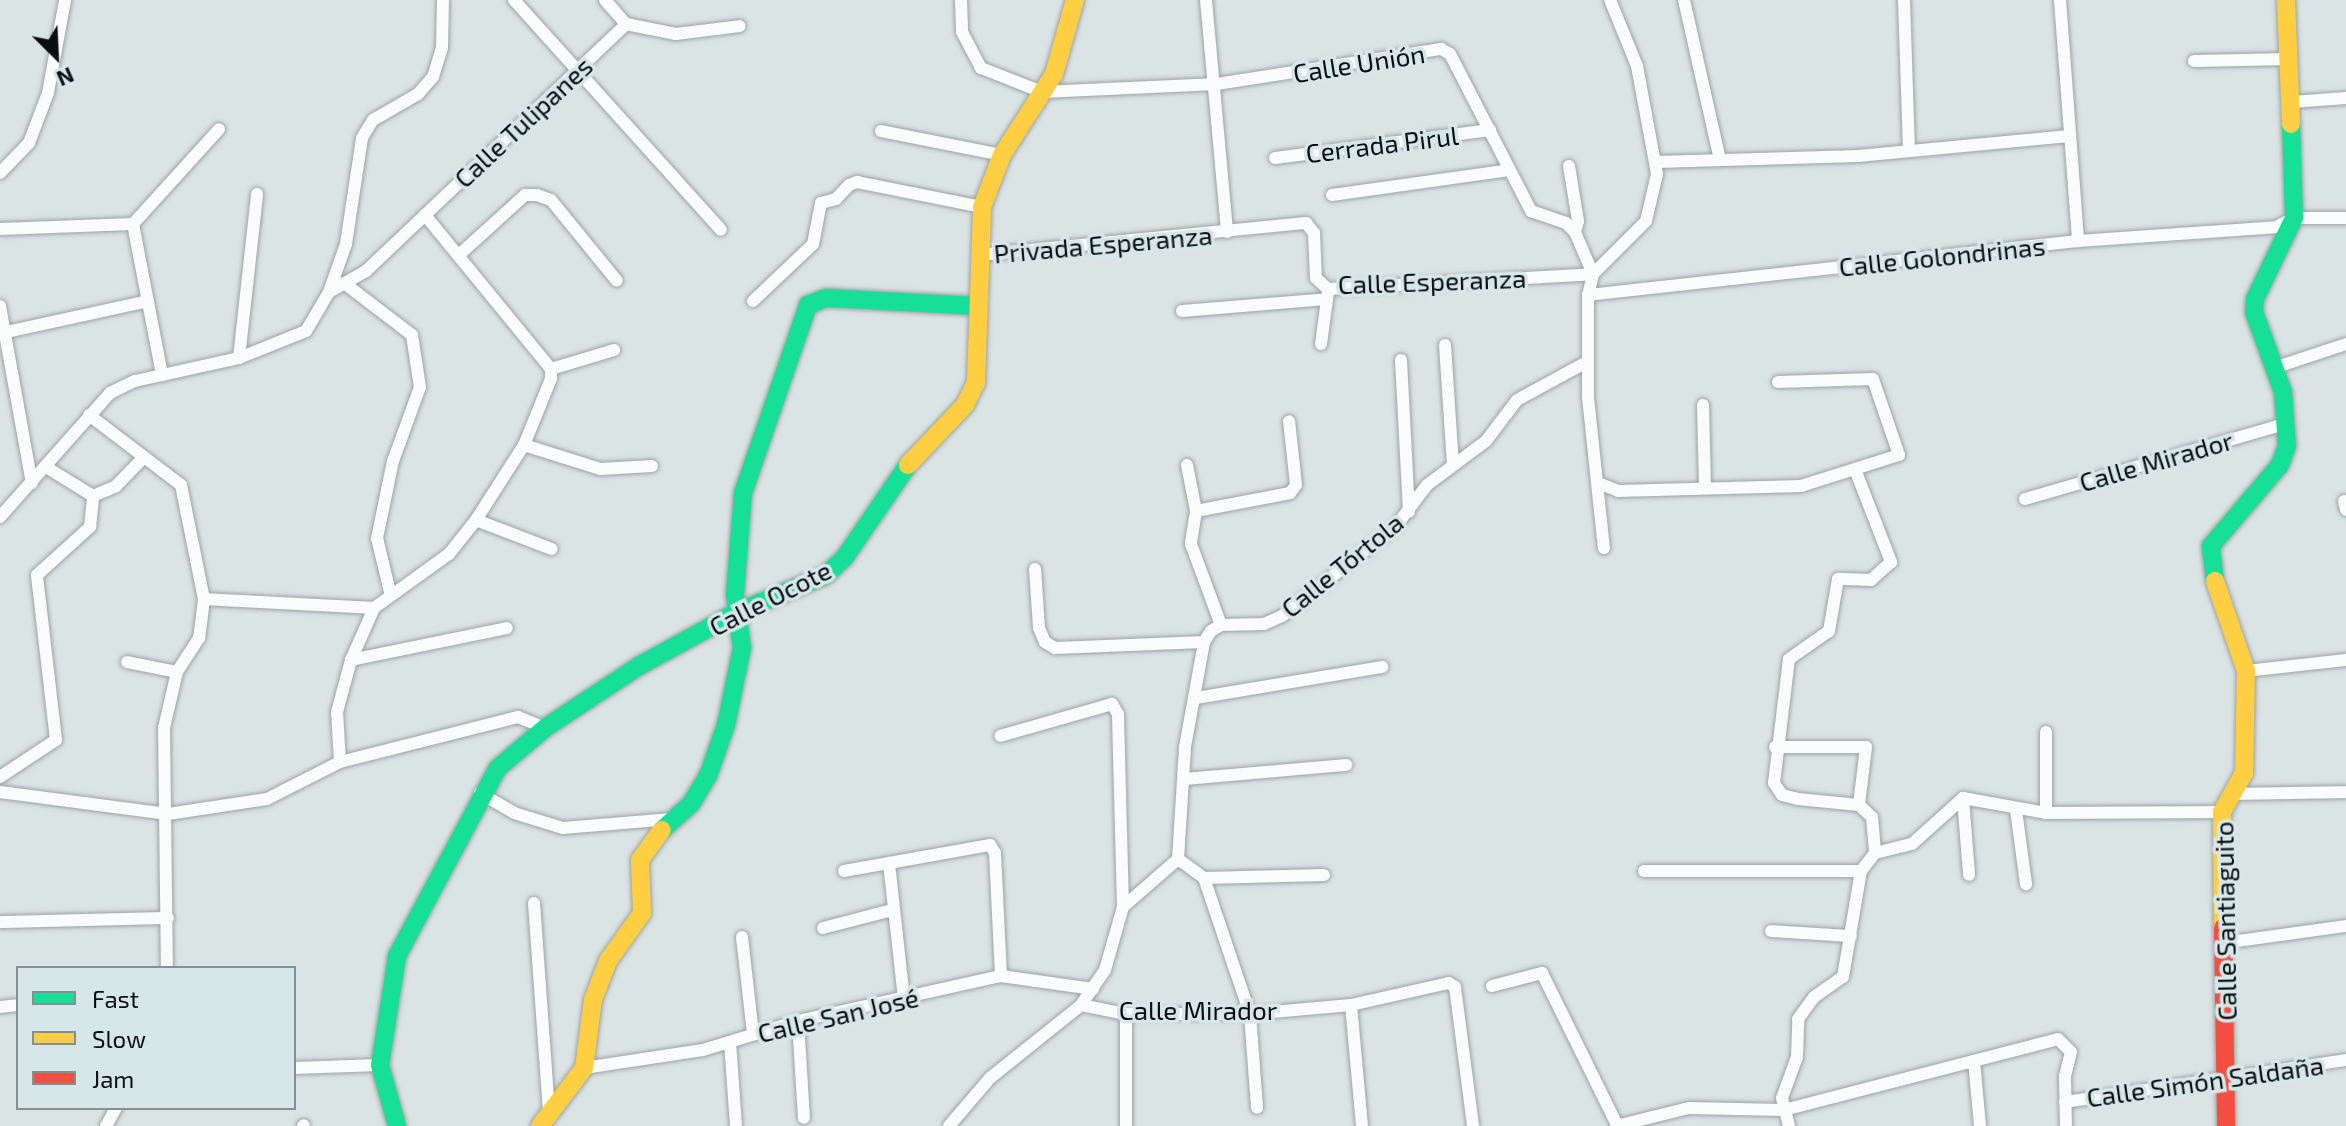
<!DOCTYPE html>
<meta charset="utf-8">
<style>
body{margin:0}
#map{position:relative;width:2346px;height:1126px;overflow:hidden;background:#dbe4e5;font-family:"Exo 2",sans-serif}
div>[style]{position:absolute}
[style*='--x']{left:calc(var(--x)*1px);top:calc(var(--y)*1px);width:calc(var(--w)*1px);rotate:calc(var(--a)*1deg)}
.roads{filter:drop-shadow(0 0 2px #9ca3a4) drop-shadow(0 0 2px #9ca3a4)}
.street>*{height:12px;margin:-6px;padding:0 6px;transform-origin:6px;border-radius:6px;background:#fafbfb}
.fast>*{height:18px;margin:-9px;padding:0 9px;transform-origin:9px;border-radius:9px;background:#16e098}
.slow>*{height:18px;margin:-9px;padding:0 9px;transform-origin:9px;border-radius:9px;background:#ffcf43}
.jam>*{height:18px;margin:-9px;padding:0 9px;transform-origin:9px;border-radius:9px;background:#f24e42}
span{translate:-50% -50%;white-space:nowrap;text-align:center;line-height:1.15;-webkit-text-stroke:7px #d7e7e9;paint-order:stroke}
.street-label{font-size:26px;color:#090e0f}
.legend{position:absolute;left:16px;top:966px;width:280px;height:144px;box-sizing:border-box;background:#d7e7e9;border:2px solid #859092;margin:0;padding:10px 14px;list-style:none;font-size:24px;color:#090e0f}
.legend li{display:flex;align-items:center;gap:16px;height:40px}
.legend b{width:40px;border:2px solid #859092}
.north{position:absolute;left:16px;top:16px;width:80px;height:80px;-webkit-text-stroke:6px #d7e7e9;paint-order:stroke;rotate:156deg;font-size:22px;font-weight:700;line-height:32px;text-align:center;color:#090e0f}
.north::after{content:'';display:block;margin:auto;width:28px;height:36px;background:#090e0f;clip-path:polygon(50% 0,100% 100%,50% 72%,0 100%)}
</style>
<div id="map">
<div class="roads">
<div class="street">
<i style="--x:514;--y:0;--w:309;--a:48"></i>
<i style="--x:605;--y:0;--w:32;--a:49"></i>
<i style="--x:961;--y:0;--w:32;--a:88"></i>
<i style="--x:962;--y:32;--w:41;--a:62.2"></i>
<i style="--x:981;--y:68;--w:66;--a:21.5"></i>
<i style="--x:1042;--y:92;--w:175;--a:-2.6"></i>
<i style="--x:1217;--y:84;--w:227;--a:-8.9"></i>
<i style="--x:1441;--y:49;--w:10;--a:29"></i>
<i style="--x:1450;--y:54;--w:177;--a:62.7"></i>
<i style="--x:1531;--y:211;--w:37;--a:19"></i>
<i style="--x:1566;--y:223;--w:13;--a:45"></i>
<i style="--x:1206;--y:0;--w:233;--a:84.8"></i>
<i style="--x:1684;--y:0;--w:164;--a:77.3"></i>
<i style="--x:1904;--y:0;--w:150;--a:88.1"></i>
<i style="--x:2060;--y:0;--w:242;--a:85.7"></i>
<i style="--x:626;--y:24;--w:51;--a:11.3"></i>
<i style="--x:676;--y:34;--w:64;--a:-7.1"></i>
<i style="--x:2194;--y:61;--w:96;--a:-1.2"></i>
<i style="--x:2292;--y:102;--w:54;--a:-4.2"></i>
<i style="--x:881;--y:131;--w:123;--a:11.2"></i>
<i style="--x:1275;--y:158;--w:217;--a:-7.4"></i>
<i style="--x:1657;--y:162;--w:201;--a:-1.7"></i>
<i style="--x:1858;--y:156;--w:212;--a:-5.4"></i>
<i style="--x:1569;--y:166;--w:56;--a:80.7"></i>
<i style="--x:1578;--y:221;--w:11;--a:105"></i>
<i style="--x:1575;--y:232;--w:46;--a:66.8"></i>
<i style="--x:0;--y:173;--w:42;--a:-46"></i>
<i style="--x:29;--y:143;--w:53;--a:-69.2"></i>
<i style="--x:48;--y:93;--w:95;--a:-79.6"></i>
<i style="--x:1332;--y:195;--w:179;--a:-8"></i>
<i style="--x:133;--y:224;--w:154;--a:79.1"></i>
<i style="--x:133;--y:224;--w:128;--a:-47.8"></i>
<i style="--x:0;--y:229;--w:133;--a:-2.2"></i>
<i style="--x:460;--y:254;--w:88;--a:-42.2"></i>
<i style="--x:525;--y:195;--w:12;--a:0"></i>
<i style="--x:537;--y:195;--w:15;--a:20"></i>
<i style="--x:551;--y:200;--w:104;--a:50.8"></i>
<i style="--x:979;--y:255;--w:329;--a:-5.6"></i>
<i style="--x:1306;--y:223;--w:13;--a:51"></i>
<i style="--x:1314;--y:233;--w:45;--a:87.5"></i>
<i style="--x:1316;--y:278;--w:16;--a:43"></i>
<i style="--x:1328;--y:289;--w:265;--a:-3.2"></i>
<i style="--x:1593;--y:274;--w:75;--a:-45"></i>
<i style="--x:1646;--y:221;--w:48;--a:-76.8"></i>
<i style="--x:1657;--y:174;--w:110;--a:-100.5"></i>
<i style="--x:1637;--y:66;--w:71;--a:-112.2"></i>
<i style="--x:1593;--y:274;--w:22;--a:103"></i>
<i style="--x:1588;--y:295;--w:102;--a:90"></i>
<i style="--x:1588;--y:397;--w:152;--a:84"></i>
<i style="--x:344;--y:283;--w:86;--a:37.4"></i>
<i style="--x:412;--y:335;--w:53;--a:81.3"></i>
<i style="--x:420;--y:387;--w:79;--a:110"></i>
<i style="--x:393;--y:461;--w:79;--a:101.7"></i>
<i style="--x:377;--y:538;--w:56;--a:76.5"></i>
<i style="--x:329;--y:292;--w:43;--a:-29.6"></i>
<i style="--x:366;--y:271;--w:359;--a:-43.5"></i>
<i style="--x:1588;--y:295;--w:493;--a:-6.3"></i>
<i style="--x:2078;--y:241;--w:198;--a:-4"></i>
<i style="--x:2276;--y:227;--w:20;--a:-27"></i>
<i style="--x:2294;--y:218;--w:52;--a:0"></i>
<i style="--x:753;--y:301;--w:83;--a:-43.5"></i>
<i style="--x:813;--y:244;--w:42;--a:-79"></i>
<i style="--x:821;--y:203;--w:16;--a:-15"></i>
<i style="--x:836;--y:199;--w:19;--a:-47"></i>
<i style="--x:849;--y:185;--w:9;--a:-21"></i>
<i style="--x:857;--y:182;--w:127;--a:11.3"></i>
<i style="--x:0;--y:306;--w:180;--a:79.8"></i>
<i style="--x:1182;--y:311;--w:145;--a:-4.7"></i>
<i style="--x:6;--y:332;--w:145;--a:-12.3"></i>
<i style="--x:1321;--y:344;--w:52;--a:-82.3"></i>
<i style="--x:1445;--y:345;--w:119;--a:86.2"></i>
<i style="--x:239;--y:358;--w:165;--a:-83.7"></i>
<i style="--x:1401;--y:360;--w:152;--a:87"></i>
<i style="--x:2274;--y:368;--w:76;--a:-18.4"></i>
<i style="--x:551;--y:369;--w:66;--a:-16.8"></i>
<i style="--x:1703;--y:405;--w:81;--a:88.6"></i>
<i style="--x:89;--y:415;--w:116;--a:37.3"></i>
<i style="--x:181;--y:485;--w:116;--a:78.6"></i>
<i style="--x:204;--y:599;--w:39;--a:97"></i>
<i style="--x:199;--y:638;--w:40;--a:122.9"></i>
<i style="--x:177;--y:672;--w:57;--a:103.1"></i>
<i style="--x:164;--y:728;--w:240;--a:89.3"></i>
<i style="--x:524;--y:445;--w:80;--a:17.5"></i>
<i style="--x:600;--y:469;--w:52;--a:-3.3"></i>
<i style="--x:1187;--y:465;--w:47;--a:78.9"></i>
<i style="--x:1196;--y:511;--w:33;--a:99"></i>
<i style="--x:1191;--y:544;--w:86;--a:69.7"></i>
<i style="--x:46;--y:467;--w:55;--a:31.7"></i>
<i style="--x:93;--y:496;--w:25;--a:-23"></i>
<i style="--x:116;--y:486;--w:40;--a:-46"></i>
<i style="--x:1856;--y:472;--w:97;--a:68.7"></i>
<i style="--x:1891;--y:562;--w:27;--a:138"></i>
<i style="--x:1871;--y:580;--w:33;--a:-178"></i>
<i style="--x:1838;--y:579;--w:53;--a:99.8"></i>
<i style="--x:1829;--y:631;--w:49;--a:145"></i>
<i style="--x:1789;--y:659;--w:125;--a:96.9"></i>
<i style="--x:1774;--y:783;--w:14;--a:56"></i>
<i style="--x:1782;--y:795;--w:16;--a:14"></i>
<i style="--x:1798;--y:799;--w:61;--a:5.6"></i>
<i style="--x:1859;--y:805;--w:18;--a:43"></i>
<i style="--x:1872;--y:817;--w:36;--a:85"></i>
<i style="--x:1601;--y:484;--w:18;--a:22"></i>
<i style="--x:1618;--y:491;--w:183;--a:-1.6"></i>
<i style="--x:1801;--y:486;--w:103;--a:-17.6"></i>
<i style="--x:1899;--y:455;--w:80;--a:-108.9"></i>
<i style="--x:1873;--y:379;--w:95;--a:178.2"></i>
<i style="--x:2025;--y:499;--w:274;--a:-16.1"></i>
<i style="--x:2344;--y:501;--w:9;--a:77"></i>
<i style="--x:1196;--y:511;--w:96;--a:-10.8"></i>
<i style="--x:1290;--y:493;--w:10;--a:-53"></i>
<i style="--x:1296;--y:485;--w:64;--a:-96.2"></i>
<i style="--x:0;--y:517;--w:166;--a:-48.4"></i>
<i style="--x:110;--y:393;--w:28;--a:-26"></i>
<i style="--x:135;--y:381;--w:107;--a:-12.5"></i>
<i style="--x:239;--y:358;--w:72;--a:-21.9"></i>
<i style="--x:306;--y:331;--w:45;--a:-59.5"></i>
<i style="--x:329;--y:292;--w:51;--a:-70.5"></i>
<i style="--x:346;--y:244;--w:107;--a:-81.4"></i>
<i style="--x:362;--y:138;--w:21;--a:-59"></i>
<i style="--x:373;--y:120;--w:52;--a:-30"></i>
<i style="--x:418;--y:94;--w:23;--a:-49"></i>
<i style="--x:433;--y:77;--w:30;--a:-73"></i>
<i style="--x:442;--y:48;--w:48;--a:-88.8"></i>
<i style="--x:476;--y:520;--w:81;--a:20.9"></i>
<i style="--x:1035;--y:569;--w:59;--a:86.1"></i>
<i style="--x:1039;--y:628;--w:15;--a:67"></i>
<i style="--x:1045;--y:642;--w:12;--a:31"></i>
<i style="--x:1055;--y:648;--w:149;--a:-2.3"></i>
<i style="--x:204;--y:599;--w:170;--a:3"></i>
<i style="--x:351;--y:660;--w:159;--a:-11.6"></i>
<i style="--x:127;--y:662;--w:51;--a:11.3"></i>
<i style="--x:2246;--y:671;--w:101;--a:-6.3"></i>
<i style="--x:1196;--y:698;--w:189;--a:-9.5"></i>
<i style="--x:1775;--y:747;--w:91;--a:0"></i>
<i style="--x:1866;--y:747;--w:58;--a:96.9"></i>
<i style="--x:340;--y:762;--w:50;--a:-93.4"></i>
<i style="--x:337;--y:712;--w:54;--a:-74.9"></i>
<i style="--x:351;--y:660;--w:57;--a:-66.1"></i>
<i style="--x:374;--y:608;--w:92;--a:-35.8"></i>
<i style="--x:449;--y:554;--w:43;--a:-51.5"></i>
<i style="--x:476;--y:520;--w:89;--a:-57.4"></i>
<i style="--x:524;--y:445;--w:71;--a:-67.8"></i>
<i style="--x:551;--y:379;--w:10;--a:-90"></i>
<i style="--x:551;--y:369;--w:199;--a:-129.3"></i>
<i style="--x:0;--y:777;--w:67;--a:-33.5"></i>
<i style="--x:56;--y:740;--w:166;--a:-96.6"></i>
<i style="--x:37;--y:575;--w:72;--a:-42.2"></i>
<i style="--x:90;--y:527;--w:31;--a:-84"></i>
<i style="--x:1185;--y:779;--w:162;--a:-5"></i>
<i style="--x:0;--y:792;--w:169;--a:7.5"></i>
<i style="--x:168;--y:814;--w:100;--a:-8.6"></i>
<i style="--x:267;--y:799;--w:82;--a:-26.9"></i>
<i style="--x:340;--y:762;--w:184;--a:-14.2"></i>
<i style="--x:518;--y:717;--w:29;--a:22"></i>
<i style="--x:480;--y:793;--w:39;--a:30"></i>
<i style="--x:514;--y:813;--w:51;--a:17"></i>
<i style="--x:563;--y:828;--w:109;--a:-4.7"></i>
<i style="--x:2236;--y:794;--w:110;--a:-1"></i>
<i style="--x:1963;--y:798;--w:77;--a:85.5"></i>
<i style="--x:2016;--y:810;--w:75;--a:82.3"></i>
<i style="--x:2046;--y:813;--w:81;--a:-90"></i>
<i style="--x:1875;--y:853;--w:38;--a:-14"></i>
<i style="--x:1912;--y:844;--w:69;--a:-42"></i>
<i style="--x:1963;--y:798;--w:84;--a:10.2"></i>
<i style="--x:2046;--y:813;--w:176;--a:-0.3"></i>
<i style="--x:1178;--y:859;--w:32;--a:36"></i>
<i style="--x:1204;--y:878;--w:144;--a:71.3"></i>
<i style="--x:1250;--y:1014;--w:94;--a:85.7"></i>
<i style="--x:844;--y:871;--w:46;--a:-10.1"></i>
<i style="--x:1644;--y:871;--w:217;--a:0"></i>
<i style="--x:1204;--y:878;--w:120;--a:-1.4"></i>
<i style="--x:534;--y:903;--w:212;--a:85.9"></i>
<i style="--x:1123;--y:907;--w:73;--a:-41.1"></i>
<i style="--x:1178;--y:859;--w:112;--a:-86.4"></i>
<i style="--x:1185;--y:747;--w:107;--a:-79.7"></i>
<i style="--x:1204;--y:642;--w:13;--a:-58"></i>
<i style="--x:1211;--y:631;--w:12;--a:-31"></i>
<i style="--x:1221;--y:625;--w:43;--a:-1.3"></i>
<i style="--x:1264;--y:624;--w:20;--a:-24"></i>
<i style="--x:1282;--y:616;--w:145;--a:-38.3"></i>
<i style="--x:1396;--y:526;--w:51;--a:-52.9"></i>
<i style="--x:1427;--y:485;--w:74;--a:-36.7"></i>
<i style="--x:1486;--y:441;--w:51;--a:-52.9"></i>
<i style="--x:1517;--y:400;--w:80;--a:-28.5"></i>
<i style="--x:0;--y:922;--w:168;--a:-1.4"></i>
<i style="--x:823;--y:928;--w:71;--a:-14.6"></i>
<i style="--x:1771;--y:931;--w:80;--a:3.6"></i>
<i style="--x:742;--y:937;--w:98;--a:83.5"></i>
<i style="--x:2223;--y:943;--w:124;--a:-7.9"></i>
<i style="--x:1492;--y:986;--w:52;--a:-14.6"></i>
<i style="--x:1542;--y:973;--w:169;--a:63.7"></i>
<i style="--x:904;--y:999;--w:137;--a:-96.3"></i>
<i style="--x:889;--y:863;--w:103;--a:-10.1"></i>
<i style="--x:990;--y:845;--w:9;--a:58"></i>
<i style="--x:995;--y:853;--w:123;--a:87.2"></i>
<i style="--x:1081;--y:1005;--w:46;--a:11.3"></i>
<i style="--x:1126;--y:1014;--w:124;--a:0"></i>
<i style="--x:1250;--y:1014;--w:101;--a:-5.1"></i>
<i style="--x:1351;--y:1005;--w:100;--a:-12.7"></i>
<i style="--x:1449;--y:983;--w:7;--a:34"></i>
<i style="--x:1455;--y:987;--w:140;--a:82.6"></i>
<i style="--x:1351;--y:1005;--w:121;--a:84.8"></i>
<i style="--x:0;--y:1007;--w:18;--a:-6"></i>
<i style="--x:1126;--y:1014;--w:112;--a:90"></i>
<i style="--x:798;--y:1021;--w:97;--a:86.5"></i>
<i style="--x:730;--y:1042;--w:84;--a:85.9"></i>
<i style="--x:1974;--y:1061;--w:65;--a:84.7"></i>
<i style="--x:294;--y:1068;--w:86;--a:-2"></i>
<i style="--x:584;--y:1068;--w:120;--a:-8.6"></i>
<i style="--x:703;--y:1050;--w:99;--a:-17"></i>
<i style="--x:798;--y:1021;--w:208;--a:-12.5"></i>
<i style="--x:1001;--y:976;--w:93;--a:8"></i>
<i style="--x:2065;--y:1102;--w:284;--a:-8.5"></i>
<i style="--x:106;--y:1126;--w:21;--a:-61"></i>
<i style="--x:303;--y:1126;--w:1;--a:-45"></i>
<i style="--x:949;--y:1126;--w:63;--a:-49.5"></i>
<i style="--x:990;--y:1078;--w:117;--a:-38.7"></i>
<i style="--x:1081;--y:1005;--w:42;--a:-55.6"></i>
<i style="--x:1105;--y:970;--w:66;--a:-74.1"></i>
<i style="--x:1123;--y:907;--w:193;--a:-91.5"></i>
<i style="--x:1118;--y:714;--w:12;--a:-121"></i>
<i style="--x:1112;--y:704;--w:116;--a:164.1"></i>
<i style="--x:1616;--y:1126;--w:75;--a:-13.9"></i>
<i style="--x:1689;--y:1108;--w:95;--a:1.2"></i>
<i style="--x:1784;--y:1110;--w:283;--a:-14.5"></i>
<i style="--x:2058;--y:1039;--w:18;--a:45"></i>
<i style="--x:2071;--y:1052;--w:25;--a:104"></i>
<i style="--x:2065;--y:1076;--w:50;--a:88.9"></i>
<i style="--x:1789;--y:1126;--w:29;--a:-104"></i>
<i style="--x:1782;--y:1098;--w:44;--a:-69.9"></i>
<i style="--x:1797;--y:1057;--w:38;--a:-88"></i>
<i style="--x:1798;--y:1019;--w:27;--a:-54"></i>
<i style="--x:1814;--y:997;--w:35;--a:-35"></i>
<i style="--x:1843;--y:977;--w:108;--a:-80.4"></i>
<i style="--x:1861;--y:871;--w:23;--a:-52"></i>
</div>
<div class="fast">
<i style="--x:2215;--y:581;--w:35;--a:-97"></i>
<i style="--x:2211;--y:546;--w:106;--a:-49.6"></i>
<i style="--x:2280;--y:465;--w:20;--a:-70"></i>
<i style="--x:2287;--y:446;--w:54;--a:-94.2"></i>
<i style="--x:2283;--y:392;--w:85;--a:-109.9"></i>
<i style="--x:2254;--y:312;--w:13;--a:-86"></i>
<i style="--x:2255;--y:299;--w:90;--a:-64.3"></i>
<i style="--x:2294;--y:218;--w:94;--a:-91.8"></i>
<i style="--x:662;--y:830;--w:39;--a:-42"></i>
<i style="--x:691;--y:804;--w:33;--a:-59"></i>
<i style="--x:708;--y:776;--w:54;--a:-70.6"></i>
<i style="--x:726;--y:725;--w:79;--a:-78.3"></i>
<i style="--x:742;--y:648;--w:54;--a:-97.4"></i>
<i style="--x:735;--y:594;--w:101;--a:-85.5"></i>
<i style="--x:743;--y:493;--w:199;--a:-70.9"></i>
<i style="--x:808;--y:305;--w:19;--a:-21"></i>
<i style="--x:826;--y:298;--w:152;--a:3"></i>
<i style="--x:397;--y:1126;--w:63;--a:-105.6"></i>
<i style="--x:380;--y:1065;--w:110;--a:-81.1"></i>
<i style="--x:397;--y:956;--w:213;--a:-61.8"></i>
<i style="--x:498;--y:768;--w:62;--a:-40.4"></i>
<i style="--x:545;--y:728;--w:113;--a:-33.4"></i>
<i style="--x:639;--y:666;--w:111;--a:-28.7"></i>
<i style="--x:736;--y:613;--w:98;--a:-22.9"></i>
<i style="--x:826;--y:575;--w:26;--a:-43"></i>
<i style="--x:845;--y:557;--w:112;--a:-55.6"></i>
</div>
<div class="slow">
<i style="--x:2286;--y:0;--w:124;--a:87.7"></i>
<i style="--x:908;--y:465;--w:83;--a:-46.5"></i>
<i style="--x:965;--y:405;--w:25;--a:-64"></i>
<i style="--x:976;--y:382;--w:175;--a:-88"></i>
<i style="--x:982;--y:207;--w:56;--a:-69"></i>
<i style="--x:1002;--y:155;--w:96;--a:-57.3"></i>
<i style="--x:1054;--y:74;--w:77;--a:-74.2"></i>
<i style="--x:2215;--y:581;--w:95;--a:71"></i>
<i style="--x:2246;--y:671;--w:102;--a:91.1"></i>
<i style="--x:2244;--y:773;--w:45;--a:119.4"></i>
<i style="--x:2222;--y:812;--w:116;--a:89.5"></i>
<i style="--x:540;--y:1126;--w:73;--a:-52.8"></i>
<i style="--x:584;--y:1068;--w:69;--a:-82.5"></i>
<i style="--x:593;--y:1000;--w:42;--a:-69"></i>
<i style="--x:608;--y:961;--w:59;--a:-54.7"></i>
<i style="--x:642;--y:913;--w:53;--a:-92.2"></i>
<i style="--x:640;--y:860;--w:37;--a:-54"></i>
</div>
<div class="jam">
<i style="--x:2223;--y:928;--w:198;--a:89.1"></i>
</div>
</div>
<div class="street-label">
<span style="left:1359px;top:63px;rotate:-9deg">Calle Unión</span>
<span style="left:523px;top:122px;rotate:-43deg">Calle Tulipanes</span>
<span style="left:1382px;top:144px;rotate:-7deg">Cerrada Pirul</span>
<span style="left:1103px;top:244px;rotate:-5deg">Privada Esperanza</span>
<span style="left:1942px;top:256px;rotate:-6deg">Calle Golondrinas</span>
<span style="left:1432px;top:281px;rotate:-2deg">Calle Esperanza</span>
<span style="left:2156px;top:461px;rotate:-16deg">Calle Mirador</span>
<span style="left:1342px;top:565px;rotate:-39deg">Calle Tórtola</span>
<span style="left:770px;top:598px;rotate:-27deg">Calle Ocote</span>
<span style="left:2225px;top:921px;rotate:-91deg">Calle Santiaguito</span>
<span style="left:1198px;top:1010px">Calle Mirador</span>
<span style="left:838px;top:1015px;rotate:-13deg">Calle San José</span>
<span style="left:2205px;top:1081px;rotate:-8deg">Calle Simón Saldaña</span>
</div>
<ul class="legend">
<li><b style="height:10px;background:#16e098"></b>Fast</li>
<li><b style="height:10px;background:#ffcf43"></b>Slow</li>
<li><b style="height:10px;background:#f24e42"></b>Jam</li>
</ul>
<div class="north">N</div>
</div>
